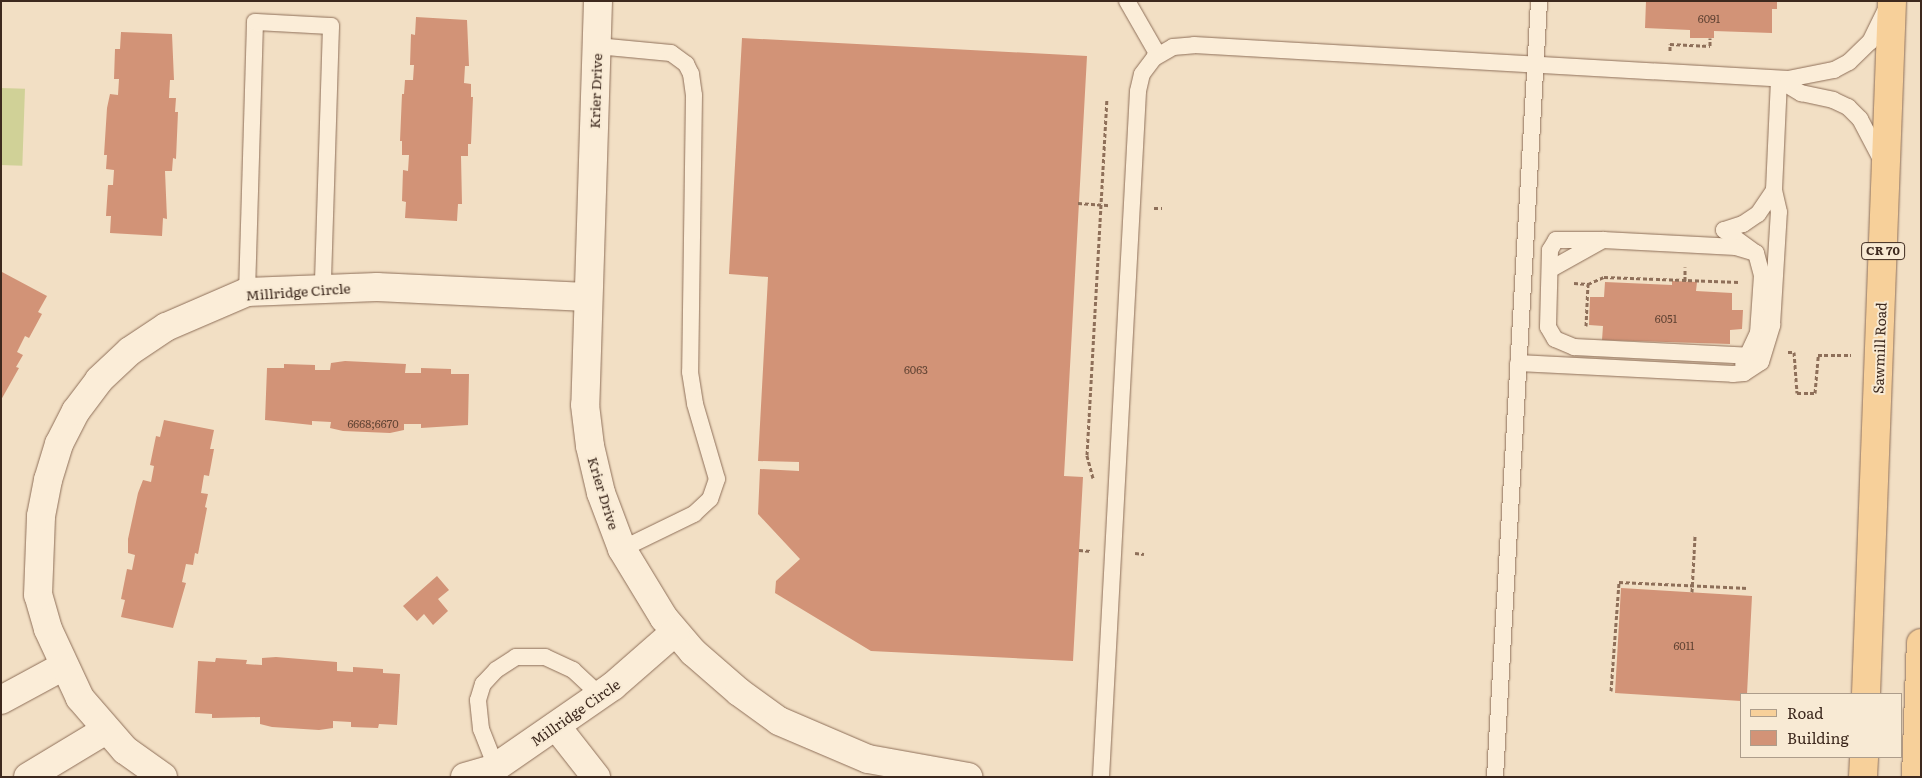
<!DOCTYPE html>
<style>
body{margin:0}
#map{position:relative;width:1922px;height:778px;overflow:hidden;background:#f2dfc4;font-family:Literata,serif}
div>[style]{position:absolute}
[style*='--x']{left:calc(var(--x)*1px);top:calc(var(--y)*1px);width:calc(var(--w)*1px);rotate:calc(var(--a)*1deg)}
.green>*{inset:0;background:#d0d197;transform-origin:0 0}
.building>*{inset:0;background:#d29377}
.path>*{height:3px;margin-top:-1.5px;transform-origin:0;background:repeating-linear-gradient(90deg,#8e6f59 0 4px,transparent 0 6.5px)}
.roads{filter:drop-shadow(0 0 1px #8e6f59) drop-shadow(0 0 1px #8e6f59)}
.service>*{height:16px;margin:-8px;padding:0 8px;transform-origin:8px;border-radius:8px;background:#fbedd8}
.minor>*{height:28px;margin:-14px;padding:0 14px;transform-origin:14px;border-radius:14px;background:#fbedd8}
.primary>*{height:28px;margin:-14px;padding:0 14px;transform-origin:14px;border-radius:14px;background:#f7d09a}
span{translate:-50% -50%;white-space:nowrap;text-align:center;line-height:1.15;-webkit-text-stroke:4px #f8ead4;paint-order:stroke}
.number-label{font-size:11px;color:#624434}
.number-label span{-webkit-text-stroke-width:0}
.shield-label span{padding:1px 4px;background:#f8ead4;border:1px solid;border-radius:4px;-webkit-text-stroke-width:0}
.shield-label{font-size:12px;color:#3d291e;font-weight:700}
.street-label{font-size:14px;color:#3d291e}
.frame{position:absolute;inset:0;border:2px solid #3d291e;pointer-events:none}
.legend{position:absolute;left:1740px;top:693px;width:162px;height:65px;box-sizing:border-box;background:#f8ead4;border:1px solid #ad9d8b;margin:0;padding:6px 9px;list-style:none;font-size:15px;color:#3d291e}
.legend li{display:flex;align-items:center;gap:10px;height:25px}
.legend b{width:25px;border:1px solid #ad9d8b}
</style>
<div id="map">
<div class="green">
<i style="left:1px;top:88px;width:24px;height:77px;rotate:2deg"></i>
</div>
<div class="building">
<i style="clip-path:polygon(1646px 1px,1777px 1px,1777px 9px,1772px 9px,1772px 33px,1714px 31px,1714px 38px,1690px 38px,1690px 30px,1645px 28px)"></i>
<i style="clip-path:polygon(416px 17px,467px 20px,469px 66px,465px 66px,464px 83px,471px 84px,471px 97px,473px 97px,471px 144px,468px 144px,468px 156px,461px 156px,462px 204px,458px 204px,457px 221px,405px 218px,406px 202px,402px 201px,403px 170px,408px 171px,409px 155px,402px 155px,402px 141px,400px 141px,402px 94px,404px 94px,405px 80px,413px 80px,414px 65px,410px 65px,411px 34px,415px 35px)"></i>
<i style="clip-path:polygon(121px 32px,172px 34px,174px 80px,170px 80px,169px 98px,176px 98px,175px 112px,178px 112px,176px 159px,173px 158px,172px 171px,165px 171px,167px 219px,163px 218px,162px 236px,110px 233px,111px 216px,106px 216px,108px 185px,113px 185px,114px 170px,106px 169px,107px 155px,104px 155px,107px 108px,110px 94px,118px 95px,119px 79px,114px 79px,115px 49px,120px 49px)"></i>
<i style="clip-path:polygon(742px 38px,1087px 56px,1064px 476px,1083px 477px,1073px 661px,871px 651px,775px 593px,776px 581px,800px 559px,758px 514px,760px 469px,799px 471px,799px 462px,758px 461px,768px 277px,729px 274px)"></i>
<i style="clip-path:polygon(2px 272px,47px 296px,38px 312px,42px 314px,29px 338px,25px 336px,17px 352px,23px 355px,16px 367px,19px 368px,1px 400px)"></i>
<i style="clip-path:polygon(1672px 281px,1697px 282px,1696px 291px,1732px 293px,1732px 310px,1743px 310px,1742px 329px,1730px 330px,1730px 344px,1602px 340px,1603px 326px,1589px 325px,1590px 297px,1604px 297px,1605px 282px,1672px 285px)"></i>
<i style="clip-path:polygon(345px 361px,406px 364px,405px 373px,421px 373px,421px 368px,451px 369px,451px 374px,469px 374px,468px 425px,421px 428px,421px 424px,404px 424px,404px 430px,390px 433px,343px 431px,330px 428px,331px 422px,312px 421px,312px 425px,265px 420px,267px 368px,284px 368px,284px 364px,315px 365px,315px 370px,330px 370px,331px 363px)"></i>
<i style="clip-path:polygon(164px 420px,214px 430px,210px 449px,214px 449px,209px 476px,204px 475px,201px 493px,208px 494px,205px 507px,207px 508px,198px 554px,195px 553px,193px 565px,186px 564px,182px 582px,186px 583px,173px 628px,121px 617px,125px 600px,121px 599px,127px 569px,132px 570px,135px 555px,128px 553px,128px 539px,138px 493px,143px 480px,151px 482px,154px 466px,150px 465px,156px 436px,160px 437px)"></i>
<i style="clip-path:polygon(437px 576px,449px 590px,438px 599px,448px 611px,433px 625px,424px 614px,417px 621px,403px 606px)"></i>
<i style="clip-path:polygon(1621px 588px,1752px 596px,1747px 694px,1741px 694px,1741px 701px,1615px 693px)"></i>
<i style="clip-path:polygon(276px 657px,337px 662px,337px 671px,353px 672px,353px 667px,383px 669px,383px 673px,400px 674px,397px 725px,379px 724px,378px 728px,351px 727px,351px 722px,333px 721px,333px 728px,319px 730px,272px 727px,260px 724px,260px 717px,212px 718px,212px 714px,195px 713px,198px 661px,215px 662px,216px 658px,247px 660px,246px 664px,262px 665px,262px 658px)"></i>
</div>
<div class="path">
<i style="--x:1670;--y:51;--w:7;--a:-90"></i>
<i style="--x:1670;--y:44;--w:40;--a:2.9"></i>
<i style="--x:1710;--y:46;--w:8;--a:-90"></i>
<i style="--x:1078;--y:203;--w:32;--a:4"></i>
<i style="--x:1154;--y:208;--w:8;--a:0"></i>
<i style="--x:1685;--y:281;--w:14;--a:-90"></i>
<i style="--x:1574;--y:283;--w:14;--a:4"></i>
<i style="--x:1588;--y:284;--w:17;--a:-24"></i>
<i style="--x:1604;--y:277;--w:135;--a:2.1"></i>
<i style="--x:1586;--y:326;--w:42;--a:-87.3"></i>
<i style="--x:1788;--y:352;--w:6;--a:0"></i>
<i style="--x:1794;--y:352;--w:41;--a:85.8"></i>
<i style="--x:1797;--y:393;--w:18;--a:0"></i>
<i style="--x:1815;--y:393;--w:38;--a:-85"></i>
<i style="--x:1818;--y:355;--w:33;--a:0"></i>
<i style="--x:1093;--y:478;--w:24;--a:-105"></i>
<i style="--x:1087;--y:455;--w:356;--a:-86.8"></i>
<i style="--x:1079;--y:550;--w:12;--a:5"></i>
<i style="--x:1135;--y:553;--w:9;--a:6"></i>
<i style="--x:1692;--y:592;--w:56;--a:-86.9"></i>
<i style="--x:1611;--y:691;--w:109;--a:-85.8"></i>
<i style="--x:1619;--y:582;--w:129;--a:2.7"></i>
</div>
<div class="roads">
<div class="service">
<i style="--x:1127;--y:1;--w:62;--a:60.1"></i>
<i style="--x:597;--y:46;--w:74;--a:5.4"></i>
<i style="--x:671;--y:53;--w:19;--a:36"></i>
<i style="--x:686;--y:64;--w:11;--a:63"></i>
<i style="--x:691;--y:74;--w:21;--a:82"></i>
<i style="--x:694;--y:95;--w:277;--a:90.8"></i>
<i style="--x:690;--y:372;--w:32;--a:81"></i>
<i style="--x:695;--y:404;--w:78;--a:73.7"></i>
<i style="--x:717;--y:479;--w:21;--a:109"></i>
<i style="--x:710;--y:499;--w:22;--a:137"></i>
<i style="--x:694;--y:514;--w:80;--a:154.1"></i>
<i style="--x:1779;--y:80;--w:26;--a:31"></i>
<i style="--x:1801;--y:93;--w:33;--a:12"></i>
<i style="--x:1833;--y:100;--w:17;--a:25"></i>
<i style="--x:1848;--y:107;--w:17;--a:45"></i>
<i style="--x:1860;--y:119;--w:47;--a:62.4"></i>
<i style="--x:1724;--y:230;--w:39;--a:36"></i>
<i style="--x:1756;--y:253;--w:23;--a:75"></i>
<i style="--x:1762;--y:275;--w:58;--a:93.9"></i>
<i style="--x:1758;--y:333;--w:35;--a:115"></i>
<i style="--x:1724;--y:230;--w:20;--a:-18"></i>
<i style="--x:1743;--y:224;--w:18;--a:-34"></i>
<i style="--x:1758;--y:214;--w:29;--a:-56"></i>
<i style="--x:1603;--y:240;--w:47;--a:180"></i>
<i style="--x:1556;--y:240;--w:12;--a:121"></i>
<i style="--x:1550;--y:250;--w:77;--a:91.5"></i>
<i style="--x:1548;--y:327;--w:14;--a:60"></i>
<i style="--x:1555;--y:339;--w:21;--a:23"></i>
<i style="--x:1574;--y:347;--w:175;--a:2.9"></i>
<i style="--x:1551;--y:269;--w:60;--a:-29.1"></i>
<i style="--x:1603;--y:240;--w:133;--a:3"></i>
<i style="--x:1736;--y:247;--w:21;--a:17"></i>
<i style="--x:247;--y:292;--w:270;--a:-88.3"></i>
<i style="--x:255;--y:22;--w:76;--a:3"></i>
<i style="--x:331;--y:26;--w:261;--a:91.8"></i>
<i style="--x:1518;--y:363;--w:215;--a:2.9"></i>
<i style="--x:1733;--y:374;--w:11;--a:-5"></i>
<i style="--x:1744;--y:373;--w:20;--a:-33"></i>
<i style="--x:1761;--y:362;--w:39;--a:-73"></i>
<i style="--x:1772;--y:325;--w:113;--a:-86.5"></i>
<i style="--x:1779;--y:212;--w:23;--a:-103"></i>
<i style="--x:1774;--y:190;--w:110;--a:-87.4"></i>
<i style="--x:496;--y:767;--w:41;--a:-111.5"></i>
<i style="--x:481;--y:729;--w:29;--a:-96"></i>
<i style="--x:478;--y:700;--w:17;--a:-73"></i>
<i style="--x:483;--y:684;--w:19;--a:-47"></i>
<i style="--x:496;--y:670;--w:24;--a:-33"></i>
<i style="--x:516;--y:657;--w:29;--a:0"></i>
<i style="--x:545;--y:657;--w:31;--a:25"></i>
<i style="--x:573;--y:670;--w:37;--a:43"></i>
<i style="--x:1101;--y:777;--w:687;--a:-86.91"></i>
<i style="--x:1138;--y:91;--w:17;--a:-77"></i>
<i style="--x:1142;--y:74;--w:20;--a:-53"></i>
<i style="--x:1154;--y:58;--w:22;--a:-30"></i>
<i style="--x:1173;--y:47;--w:21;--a:-5"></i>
<i style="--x:1194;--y:45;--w:595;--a:3.28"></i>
<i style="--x:1788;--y:79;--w:47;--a:-11.1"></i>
<i style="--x:1834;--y:70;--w:17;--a:-28"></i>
<i style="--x:1849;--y:62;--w:29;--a:-44"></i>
<i style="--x:1870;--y:42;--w:34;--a:-64"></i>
<i style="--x:1495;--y:777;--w:777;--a:-86.75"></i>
</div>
<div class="minor">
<i style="--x:598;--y:1;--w:404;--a:91.8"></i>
<i style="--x:585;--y:405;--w:41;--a:83"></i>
<i style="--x:590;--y:446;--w:48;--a:76.8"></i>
<i style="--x:601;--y:493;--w:60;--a:69.4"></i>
<i style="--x:622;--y:549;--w:81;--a:58.7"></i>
<i style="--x:664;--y:618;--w:45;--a:49.5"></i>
<i style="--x:693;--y:652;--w:61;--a:41"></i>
<i style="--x:739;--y:692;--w:49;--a:35.9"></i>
<i style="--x:779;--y:721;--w:97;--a:23.1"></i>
<i style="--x:868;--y:759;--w:102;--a:10.2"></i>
<i style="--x:1;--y:700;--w:72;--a:-28.4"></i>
<i style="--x:556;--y:726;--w:65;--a:51.9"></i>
<i style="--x:28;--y:777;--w:91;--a:-31.1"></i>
<i style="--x:163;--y:777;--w:47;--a:-144.6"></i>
<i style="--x:125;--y:750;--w:69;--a:-130.9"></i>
<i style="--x:80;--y:698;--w:76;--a:-114.9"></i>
<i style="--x:48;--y:629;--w:35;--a:-106"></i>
<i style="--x:38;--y:595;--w:79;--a:-87.8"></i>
<i style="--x:41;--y:516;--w:37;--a:-79"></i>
<i style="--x:48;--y:480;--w:38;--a:-73"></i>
<i style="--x:59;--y:444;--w:37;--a:-63"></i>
<i style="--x:76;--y:411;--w:39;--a:-53"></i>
<i style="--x:99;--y:380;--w:42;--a:-43.1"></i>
<i style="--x:130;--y:351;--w:43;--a:-33.7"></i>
<i style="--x:166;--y:327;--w:88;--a:-23.4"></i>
<i style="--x:247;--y:292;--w:130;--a:-2.2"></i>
<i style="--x:377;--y:287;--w:210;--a:2.7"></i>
<i style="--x:465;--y:777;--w:29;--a:-16"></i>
<i style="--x:493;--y:769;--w:146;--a:-34.7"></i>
<i style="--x:613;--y:686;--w:82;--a:-41.1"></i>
</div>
<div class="primary">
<i style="--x:1866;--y:694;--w:693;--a:-87.85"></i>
<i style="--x:1863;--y:777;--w:20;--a:-87"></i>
<i style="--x:1916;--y:777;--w:134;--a:-87.9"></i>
</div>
</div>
<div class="number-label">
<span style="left:1709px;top:18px">6091</span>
<span style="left:1666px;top:318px">6051</span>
<span style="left:916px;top:369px">6063</span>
<span style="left:373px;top:423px">6668;6670</span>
<span style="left:1684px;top:645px">6011</span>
</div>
<div class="shield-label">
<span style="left:1883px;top:251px">CR 70</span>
</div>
<div class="street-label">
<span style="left:595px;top:91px;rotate:-88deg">Krier Drive</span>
<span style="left:298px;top:291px;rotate:-4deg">Millridge Circle</span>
<span style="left:1879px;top:348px;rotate:-88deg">Sawmill Road</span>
<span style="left:604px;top:493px;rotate:73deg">Krier Drive</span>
<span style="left:575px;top:712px;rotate:-35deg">Millridge Circle</span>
</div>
<div class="frame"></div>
<ul class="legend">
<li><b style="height:6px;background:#f7d09a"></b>Road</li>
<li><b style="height:14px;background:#d29377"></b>Building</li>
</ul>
</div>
